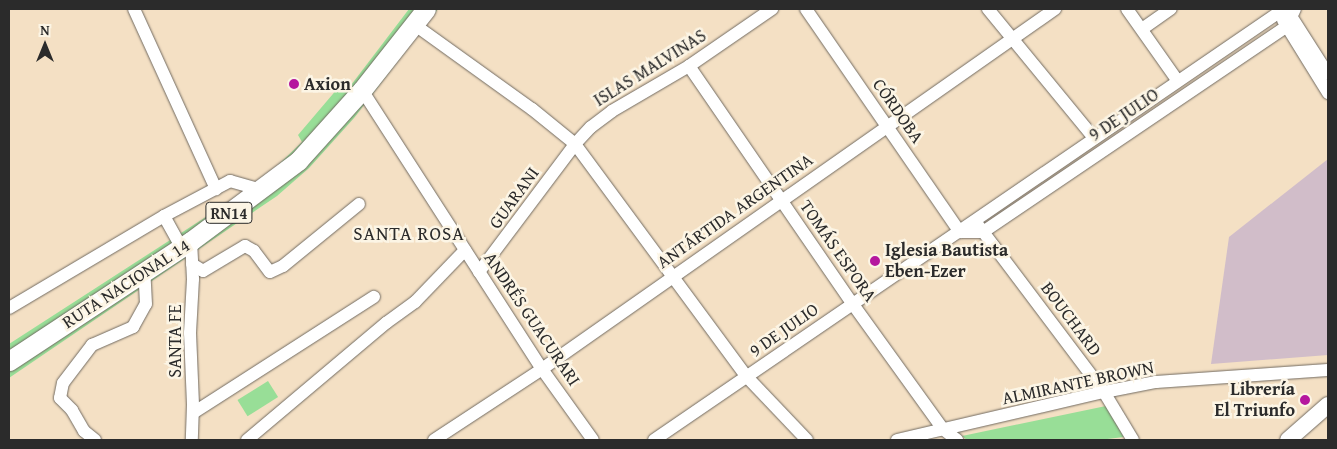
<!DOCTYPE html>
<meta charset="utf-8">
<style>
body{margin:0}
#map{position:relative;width:1337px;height:449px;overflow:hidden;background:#f4e0c4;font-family:"Gentium Book Plus",serif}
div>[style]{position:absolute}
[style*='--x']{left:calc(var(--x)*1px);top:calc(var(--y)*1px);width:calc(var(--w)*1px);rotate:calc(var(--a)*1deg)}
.industrial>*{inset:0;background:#d1bdc9}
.green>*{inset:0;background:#98de97;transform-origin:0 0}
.roads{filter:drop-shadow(0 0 1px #716a61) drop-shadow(0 0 1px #716a61)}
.minor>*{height:12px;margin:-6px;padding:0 6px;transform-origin:6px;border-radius:6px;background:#fff}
.major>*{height:16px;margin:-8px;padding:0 8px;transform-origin:8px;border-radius:8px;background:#fff}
.highway>*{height:19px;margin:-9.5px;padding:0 9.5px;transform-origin:9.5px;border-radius:9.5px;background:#fff}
.dots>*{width:14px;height:14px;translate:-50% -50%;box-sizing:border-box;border:2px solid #fcf5e5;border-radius:50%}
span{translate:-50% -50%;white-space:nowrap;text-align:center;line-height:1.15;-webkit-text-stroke:5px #fcf5e5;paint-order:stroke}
.shield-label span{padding:1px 4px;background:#fcf5e5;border:1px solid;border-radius:4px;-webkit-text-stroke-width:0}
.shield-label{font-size:16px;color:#2b2b2b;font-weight:700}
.street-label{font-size:18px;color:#2b2b2b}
.poi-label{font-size:18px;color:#2b2b2b;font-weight:700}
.left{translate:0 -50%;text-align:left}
.right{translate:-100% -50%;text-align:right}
.neighbourhood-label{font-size:19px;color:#2b2b2b;letter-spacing:1px}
.frame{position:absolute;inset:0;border:10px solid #2b2b2b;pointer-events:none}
.north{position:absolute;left:20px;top:20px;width:50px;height:50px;-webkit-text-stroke:4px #fcf5e5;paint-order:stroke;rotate:0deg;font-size:14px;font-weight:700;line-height:20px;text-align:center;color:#2b2b2b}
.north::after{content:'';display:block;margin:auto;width:18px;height:22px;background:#2b2b2b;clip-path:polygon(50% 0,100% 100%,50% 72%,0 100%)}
</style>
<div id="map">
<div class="industrial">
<i style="clip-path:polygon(1328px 159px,1328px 355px,1211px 364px,1229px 237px)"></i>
</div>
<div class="green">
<i style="clip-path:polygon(409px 9px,438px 9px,354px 118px,309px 168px,277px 196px,9px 378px,9px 344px,229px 202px,277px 166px,302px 142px,298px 135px,338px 88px,348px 89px)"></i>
<i style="left:268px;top:381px;width:19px;height:36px;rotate:58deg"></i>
<i style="clip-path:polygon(1106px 406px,1124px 437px,1099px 440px,967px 440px,962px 436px)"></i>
</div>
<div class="roads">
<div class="minor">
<i style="--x:134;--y:9;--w:198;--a:65.5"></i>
<i style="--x:806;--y:9;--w:271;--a:55.4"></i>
<i style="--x:988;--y:9;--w:167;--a:50.6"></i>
<i style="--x:1127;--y:9;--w:87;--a:54.8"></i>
<i style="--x:1289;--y:13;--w:72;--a:57.4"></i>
<i style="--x:1283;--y:20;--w:86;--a:58.3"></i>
<i style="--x:415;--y:25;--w:144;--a:35.7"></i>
<i style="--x:532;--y:109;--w:55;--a:39.1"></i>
<i style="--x:575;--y:144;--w:290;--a:53.6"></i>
<i style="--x:747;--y:377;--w:87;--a:46.4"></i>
<i style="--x:1142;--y:29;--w:35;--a:-35"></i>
<i style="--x:689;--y:66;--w:288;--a:55.5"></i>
<i style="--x:852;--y:303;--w:155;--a:54.2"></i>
<i style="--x:943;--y:429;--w:18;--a:38"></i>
<i style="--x:362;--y:90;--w:332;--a:57.2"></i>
<i style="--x:542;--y:369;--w:87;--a:54.3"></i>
<i style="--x:164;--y:216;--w:35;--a:61"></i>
<i style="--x:978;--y:225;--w:209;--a:53"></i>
<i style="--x:1104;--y:392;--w:56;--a:58.9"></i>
<i style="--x:960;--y:232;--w:23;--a:0"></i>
<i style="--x:983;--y:232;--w:367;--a:-34.1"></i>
<i style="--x:1287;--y:26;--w:19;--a:-65"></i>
<i style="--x:191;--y:241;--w:38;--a:87"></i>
<i style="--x:193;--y:279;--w:54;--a:93.2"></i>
<i style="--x:190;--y:333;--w:72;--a:87.6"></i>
<i style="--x:193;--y:405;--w:35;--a:92"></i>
<i style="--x:192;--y:264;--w:13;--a:32"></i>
<i style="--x:203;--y:271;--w:49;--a:-30.8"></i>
<i style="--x:245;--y:246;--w:10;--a:29"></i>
<i style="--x:254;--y:251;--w:26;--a:53"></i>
<i style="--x:270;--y:272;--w:14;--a:-25"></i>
<i style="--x:283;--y:266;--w:98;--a:-39.2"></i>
<i style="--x:479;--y:272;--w:160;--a:-53.1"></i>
<i style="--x:575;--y:144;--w:23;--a:-47"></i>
<i style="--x:591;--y:127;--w:26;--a:-37"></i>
<i style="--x:612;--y:111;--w:89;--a:-30.3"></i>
<i style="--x:689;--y:66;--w:101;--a:-34.5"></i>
<i style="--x:9;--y:308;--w:180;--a:-30.7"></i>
<i style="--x:164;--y:216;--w:75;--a:-27.9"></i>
<i style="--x:230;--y:181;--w:32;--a:16"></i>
<i style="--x:193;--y:413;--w:215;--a:-32.7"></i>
<i style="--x:95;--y:440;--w:14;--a:-141"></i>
<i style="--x:84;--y:431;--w:24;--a:-120"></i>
<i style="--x:72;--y:410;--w:17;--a:-135"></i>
<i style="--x:60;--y:398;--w:15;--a:-79"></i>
<i style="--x:63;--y:383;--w:48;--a:-52.7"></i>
<i style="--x:92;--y:345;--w:45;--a:-23.7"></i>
<i style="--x:133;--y:327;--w:26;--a:-61"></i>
<i style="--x:146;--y:304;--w:33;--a:-93"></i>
<i style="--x:247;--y:440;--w:182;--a:-40.1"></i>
<i style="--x:386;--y:323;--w:36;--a:-36"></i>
<i style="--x:415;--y:302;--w:72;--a:-46.1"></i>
<i style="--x:434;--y:440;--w:129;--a:-33.3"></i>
<i style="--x:542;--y:369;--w:627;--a:-35.06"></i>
<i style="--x:654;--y:440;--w:763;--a:-34.38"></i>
<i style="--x:897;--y:440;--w:212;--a:-13.1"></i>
<i style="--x:1104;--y:392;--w:53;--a:-10.9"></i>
<i style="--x:1156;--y:382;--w:172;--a:-4"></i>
</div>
<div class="major">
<i style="--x:1288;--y:440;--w:53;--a:-41.2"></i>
</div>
<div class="highway">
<i style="--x:9;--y:361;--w:218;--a:-33.4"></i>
<i style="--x:191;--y:241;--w:134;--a:-36.8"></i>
<i style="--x:298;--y:161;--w:96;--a:-48"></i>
<i style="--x:362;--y:90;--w:103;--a:-51.7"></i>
</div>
</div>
<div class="dots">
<i style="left:294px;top:84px;background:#b5179e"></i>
<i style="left:875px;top:261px;background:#b5179e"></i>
<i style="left:1305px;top:400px;background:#b5179e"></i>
</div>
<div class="shield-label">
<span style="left:229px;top:213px">RN14</span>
</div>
<div class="street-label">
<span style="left:650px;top:68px;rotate:-32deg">ISLAS MALVINAS</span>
<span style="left:898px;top:111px;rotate:55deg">CÓRDOBA</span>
<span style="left:1124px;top:115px;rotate:-34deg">9 DE JULIO</span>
<span style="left:514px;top:198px;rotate:-54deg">GUARANI</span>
<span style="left:735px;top:211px;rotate:-35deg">ANTÁRTIDA ARGENTINA</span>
<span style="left:838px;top:251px;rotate:55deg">TOMÁS ESPORA</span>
<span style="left:126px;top:284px;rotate:-33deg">RUTA NACIONAL 14</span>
<span style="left:532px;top:319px;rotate:56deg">ANDRÉS GUACURARI</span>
<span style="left:1071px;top:319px;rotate:53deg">BOUCHARD</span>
<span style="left:784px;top:330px;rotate:-35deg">9 DE JULIO</span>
<span style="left:175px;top:341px;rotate:-90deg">SANTA FE</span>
<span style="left:1078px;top:383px;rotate:-12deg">ALMIRANTE BROWN</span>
</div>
<div class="poi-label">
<span class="left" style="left:304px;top:84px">Axion</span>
<span class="left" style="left:885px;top:261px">Iglesia Bautista<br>Eben-Ezer</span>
<span class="right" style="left:1295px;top:400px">Librería<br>El Triunfo</span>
</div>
<div class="neighbourhood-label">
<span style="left:409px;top:234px">SANTA ROSA</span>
</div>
<div class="frame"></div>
<div class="north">N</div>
</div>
